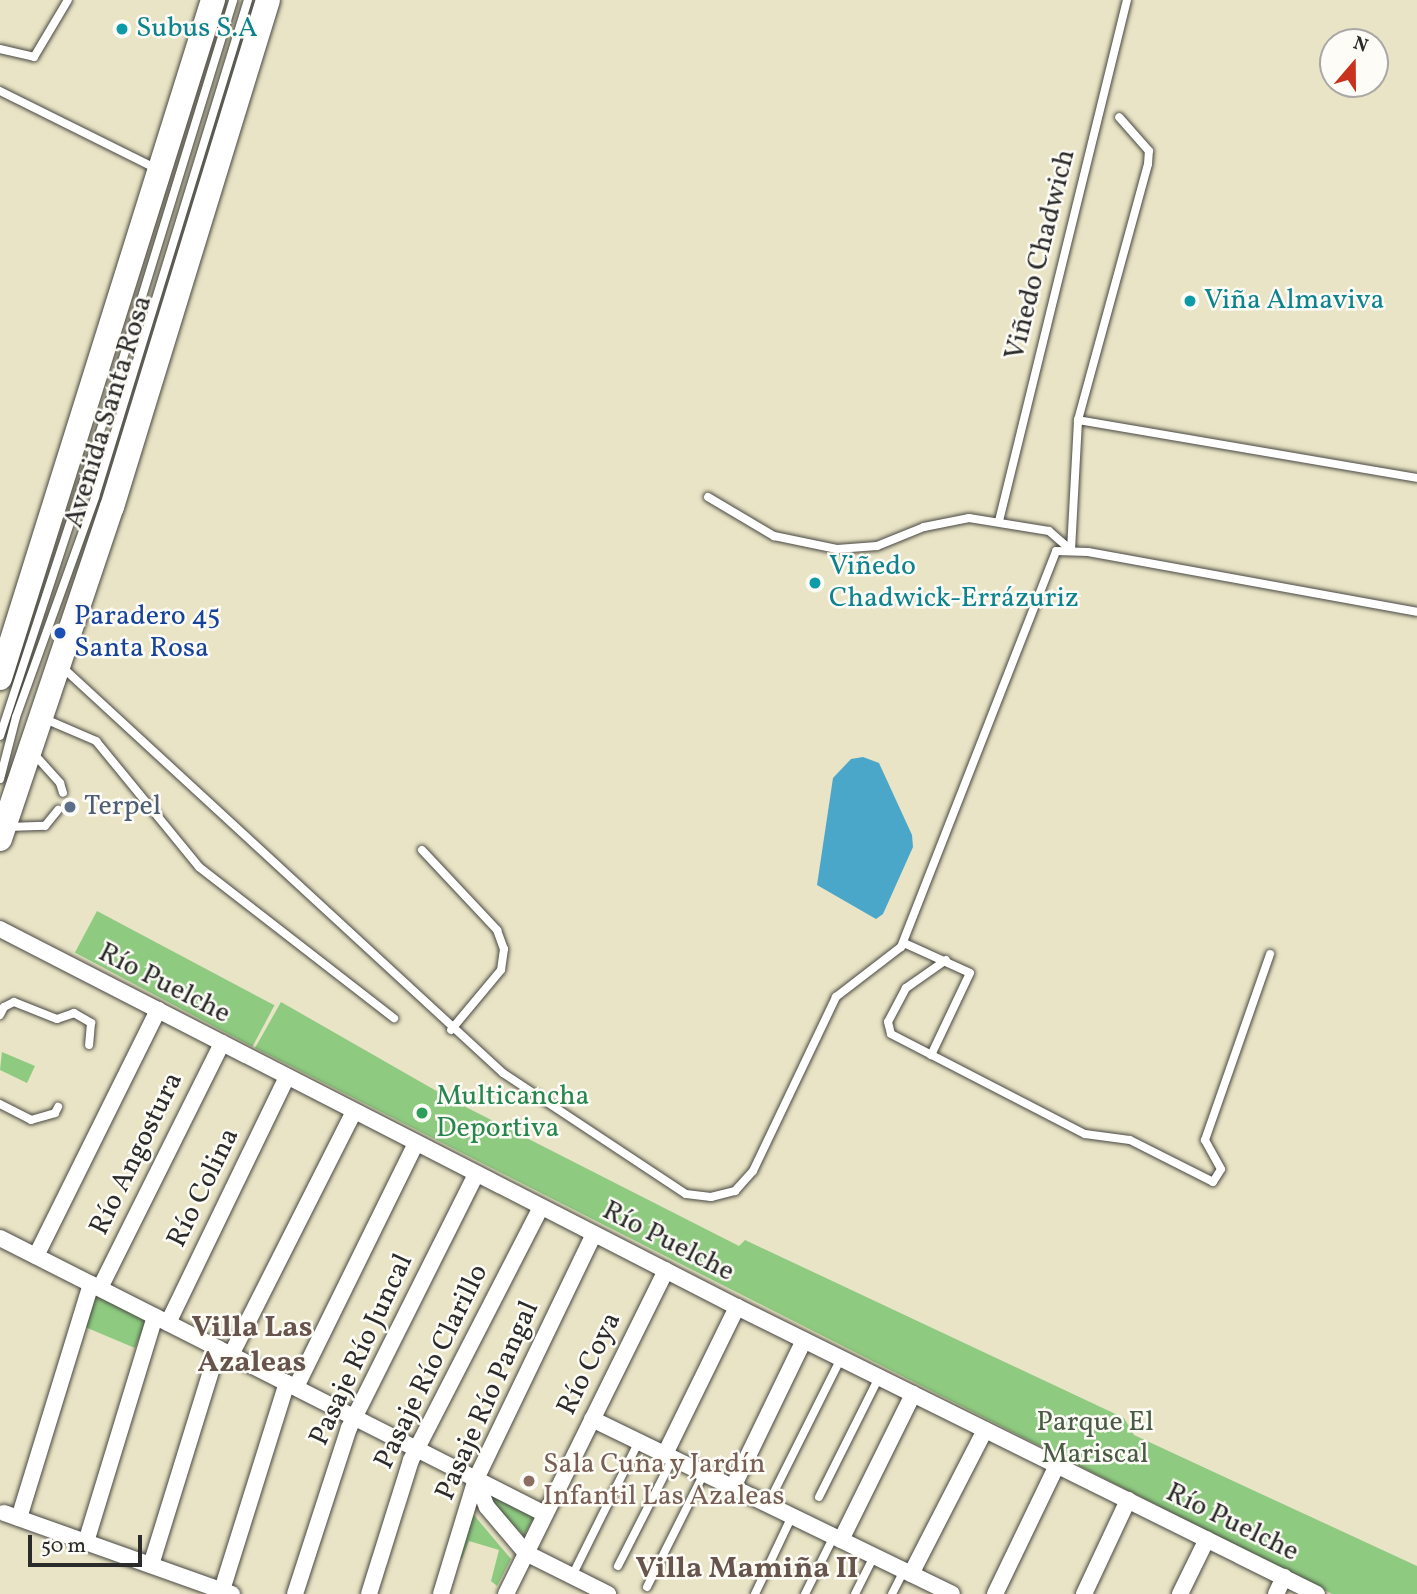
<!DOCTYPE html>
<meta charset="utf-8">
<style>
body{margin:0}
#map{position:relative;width:1417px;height:1594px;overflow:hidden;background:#e9e4c5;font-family:Vollkorn,serif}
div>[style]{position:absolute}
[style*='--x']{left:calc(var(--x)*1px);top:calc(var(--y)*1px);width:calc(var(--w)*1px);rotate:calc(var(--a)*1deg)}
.green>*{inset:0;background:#8ecb80;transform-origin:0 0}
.water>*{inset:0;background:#4ba7c9}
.roads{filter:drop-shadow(0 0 2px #484742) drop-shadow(0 0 2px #484742)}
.service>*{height:8px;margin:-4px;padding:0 4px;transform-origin:4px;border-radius:4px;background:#fff}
.minor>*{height:16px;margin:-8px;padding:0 8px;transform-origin:8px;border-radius:8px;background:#fff}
.primary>*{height:24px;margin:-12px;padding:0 12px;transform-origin:12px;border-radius:12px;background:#fff}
.dots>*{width:19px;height:19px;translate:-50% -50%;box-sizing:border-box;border:4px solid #fdfcf7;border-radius:50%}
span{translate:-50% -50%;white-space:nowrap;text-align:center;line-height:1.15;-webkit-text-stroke:5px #fdfcf7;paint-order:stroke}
.culture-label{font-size:28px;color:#0d838f}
.left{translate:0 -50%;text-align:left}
.street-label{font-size:28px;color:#2b2b2b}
.transit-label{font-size:28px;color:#164399}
.service-label{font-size:28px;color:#4e5e75}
.leisure-label{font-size:28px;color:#27864d}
.park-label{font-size:28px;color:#495b44}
.education-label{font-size:28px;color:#785e54}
.neighbourhood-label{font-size:30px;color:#67554d;font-weight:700}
.north{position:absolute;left:1319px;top:28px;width:70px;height:70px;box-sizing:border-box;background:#fdfcf7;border:2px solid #a9a8a5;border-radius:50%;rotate:20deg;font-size:19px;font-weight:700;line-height:28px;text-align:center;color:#2b2b2b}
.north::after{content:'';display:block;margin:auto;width:24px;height:32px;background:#c8321e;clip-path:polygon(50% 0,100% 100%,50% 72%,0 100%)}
.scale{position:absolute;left:28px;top:1535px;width:114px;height:32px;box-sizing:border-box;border:4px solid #2b2b2b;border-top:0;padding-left:9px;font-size:21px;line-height:24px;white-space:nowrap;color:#2b2b2b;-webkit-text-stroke:5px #fdfcf7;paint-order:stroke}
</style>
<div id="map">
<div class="green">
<i style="left:97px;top:911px;width:201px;height:47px;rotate:28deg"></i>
<i style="clip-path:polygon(281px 1002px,454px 1101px,739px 1246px,745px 1240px,1124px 1418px,1134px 1435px,1417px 1566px,1417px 1594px,1332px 1594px,255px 1048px)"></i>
<i style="clip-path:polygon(2px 1052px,35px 1066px,27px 1083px,0 1070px)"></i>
<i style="left:94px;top:1296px;width:58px;height:32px;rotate:23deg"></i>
<i style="clip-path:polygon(491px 1495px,535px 1515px,524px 1536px,491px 1501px)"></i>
<i style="clip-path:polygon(473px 1514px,511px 1559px,497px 1586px,491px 1581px,499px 1550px,469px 1541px,462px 1559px,456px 1557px)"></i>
</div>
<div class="water">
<i style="clip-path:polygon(863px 757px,879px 763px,912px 835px,913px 847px,883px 914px,876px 919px,817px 885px,833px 778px,851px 759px)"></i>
</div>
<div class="roads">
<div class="service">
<i style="--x:0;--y:49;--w:35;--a:13"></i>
<i style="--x:34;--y:57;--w:66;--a:-59.2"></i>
<i style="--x:0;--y:91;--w:175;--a:26.4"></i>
<i style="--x:1078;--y:420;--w:344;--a:9.7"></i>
<i style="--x:708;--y:497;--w:77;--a:30.6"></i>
<i style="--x:774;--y:536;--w:64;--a:11.7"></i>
<i style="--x:837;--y:549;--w:40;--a:-4.3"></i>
<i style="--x:877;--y:546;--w:51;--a:-22"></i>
<i style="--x:924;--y:527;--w:46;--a:-11.3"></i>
<i style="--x:969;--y:518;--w:81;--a:9.2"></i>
<i style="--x:1049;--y:531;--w:29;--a:41"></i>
<i style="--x:999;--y:521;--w:536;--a:-76.2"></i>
<i style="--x:1071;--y:550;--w:130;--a:-86.9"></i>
<i style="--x:1078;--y:420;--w:265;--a:-74.7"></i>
<i style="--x:1148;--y:164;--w:13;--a:-86"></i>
<i style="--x:1149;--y:151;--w:45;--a:-131.4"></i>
<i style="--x:61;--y:666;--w:601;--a:42.64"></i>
<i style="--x:503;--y:1073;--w:219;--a:33.5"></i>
<i style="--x:686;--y:1194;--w:25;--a:7"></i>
<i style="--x:711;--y:1197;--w:25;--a:-14"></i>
<i style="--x:735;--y:1191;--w:27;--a:-48"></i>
<i style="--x:753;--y:1171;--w:193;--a:-64.5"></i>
<i style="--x:836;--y:997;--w:82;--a:-37.6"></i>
<i style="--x:901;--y:947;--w:425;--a:-68.6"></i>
<i style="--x:1056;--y:551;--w:32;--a:2"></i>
<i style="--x:1088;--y:552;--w:334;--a:10.3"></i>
<i style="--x:45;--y:719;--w:56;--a:23.3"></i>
<i style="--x:96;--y:741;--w:163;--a:50.7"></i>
<i style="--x:199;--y:867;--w:247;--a:37.8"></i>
<i style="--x:0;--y:736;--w:336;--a:-71.8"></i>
<i style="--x:105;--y:417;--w:436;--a:-72.9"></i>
<i style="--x:34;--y:754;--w:39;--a:48"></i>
<i style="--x:60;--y:783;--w:10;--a:73"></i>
<i style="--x:0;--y:779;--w:64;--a:-75.5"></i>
<i style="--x:16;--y:717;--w:234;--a:-70.2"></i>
<i style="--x:95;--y:497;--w:520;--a:-72.89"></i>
<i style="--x:7;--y:827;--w:38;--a:-2"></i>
<i style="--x:45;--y:826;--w:21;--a:-51"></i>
<i style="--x:422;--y:850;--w:110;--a:46.8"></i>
<i style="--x:497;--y:930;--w:20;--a:70"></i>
<i style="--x:504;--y:949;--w:21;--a:98"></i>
<i style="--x:501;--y:970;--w:78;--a:129.8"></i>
<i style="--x:904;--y:943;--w:72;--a:24.4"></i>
<i style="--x:970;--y:973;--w:91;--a:115.4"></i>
<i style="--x:946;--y:960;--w:49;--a:145"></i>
<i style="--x:906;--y:988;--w:38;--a:118"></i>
<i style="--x:888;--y:1022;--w:12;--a:76"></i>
<i style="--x:891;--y:1034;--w:218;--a:27.3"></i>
<i style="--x:1085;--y:1134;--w:45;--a:7.6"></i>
<i style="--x:1130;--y:1140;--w:93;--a:26.8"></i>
<i style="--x:1213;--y:1182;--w:15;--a:-58"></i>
<i style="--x:1221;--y:1169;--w:33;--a:-119"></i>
<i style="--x:1205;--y:1140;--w:197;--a:-70.7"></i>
<i style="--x:0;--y:1015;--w:9;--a:-63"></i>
<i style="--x:4;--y:1007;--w:11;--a:-27"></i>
<i style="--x:14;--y:1002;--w:46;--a:21.6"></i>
<i style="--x:57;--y:1019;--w:18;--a:-19"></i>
<i style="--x:74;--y:1013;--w:20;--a:30"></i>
<i style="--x:91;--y:1023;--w:22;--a:95"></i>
<i style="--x:0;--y:1104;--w:35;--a:27"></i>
<i style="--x:31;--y:1120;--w:25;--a:-16"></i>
<i style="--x:55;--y:1113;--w:7;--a:-63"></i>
<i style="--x:819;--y:1497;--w:134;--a:-63.4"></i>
<i style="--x:768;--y:1504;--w:163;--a:-63.4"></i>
<i style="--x:618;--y:1566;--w:121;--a:-63"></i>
<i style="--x:572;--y:1576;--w:151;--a:-63.6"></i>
<i style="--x:647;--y:1587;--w:127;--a:-63.4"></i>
<i style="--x:755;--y:1594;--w:86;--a:-64.6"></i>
<i style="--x:805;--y:1594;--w:65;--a:-63.4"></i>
<i style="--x:855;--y:1594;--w:42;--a:-63.4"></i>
<i style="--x:892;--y:1594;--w:27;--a:-63"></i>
</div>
<div class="minor">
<i style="--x:0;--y:929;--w:828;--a:27.15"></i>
<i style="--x:737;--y:1307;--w:647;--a:26.33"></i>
<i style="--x:0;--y:1238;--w:611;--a:26.86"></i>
<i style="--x:36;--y:1256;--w:275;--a:-63.6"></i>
<i style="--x:100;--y:1288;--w:274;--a:-63.5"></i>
<i style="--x:168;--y:1323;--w:273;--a:-64.2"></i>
<i style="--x:231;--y:1355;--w:273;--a:-63.2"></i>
<i style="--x:296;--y:1387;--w:272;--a:-63.8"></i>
<i style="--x:592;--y:1419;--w:400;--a:25.9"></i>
<i style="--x:665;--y:1454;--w:164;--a:-63.9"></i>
<i style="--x:476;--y:1479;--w:30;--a:69"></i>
<i style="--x:487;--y:1507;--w:60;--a:49.7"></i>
<i style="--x:526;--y:1553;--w:92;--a:26.6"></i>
<i style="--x:733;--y:1487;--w:163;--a:-64.2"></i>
<i style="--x:4;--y:1513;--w:242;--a:19.6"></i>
<i style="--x:19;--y:1518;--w:245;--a:-72.9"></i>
<i style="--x:841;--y:1540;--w:163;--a:-63.7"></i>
<i style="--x:86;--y:1542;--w:236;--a:-73"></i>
<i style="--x:151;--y:1565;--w:227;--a:-72.8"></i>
<i style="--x:911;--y:1574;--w:162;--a:-62.8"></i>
<i style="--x:222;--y:1590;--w:217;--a:-72.6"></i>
<i style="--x:295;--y:1594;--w:175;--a:-72"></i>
<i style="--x:349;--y:1428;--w:284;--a:-63.4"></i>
<i style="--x:369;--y:1594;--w:140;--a:-72.6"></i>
<i style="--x:411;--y:1460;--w:284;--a:-62.8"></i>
<i style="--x:441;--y:1594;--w:120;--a:-73.1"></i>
<i style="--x:476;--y:1479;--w:272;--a:-64.3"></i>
<i style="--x:506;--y:1594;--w:361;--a:-63.7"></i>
<i style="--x:995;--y:1594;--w:143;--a:-64.3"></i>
<i style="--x:1084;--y:1594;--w:104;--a:-64.9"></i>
<i style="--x:1180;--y:1594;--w:61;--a:-63.9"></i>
<i style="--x:1276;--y:1594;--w:19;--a:-65"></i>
</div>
<div class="primary">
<i style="--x:0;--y:678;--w:711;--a:-72.56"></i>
<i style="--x:0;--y:839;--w:350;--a:-71.4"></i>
<i style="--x:112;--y:507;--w:530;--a:-72.9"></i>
</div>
</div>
<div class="dots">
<i style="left:122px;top:29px;background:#0f9aa8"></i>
<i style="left:1190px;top:301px;background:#0f9aa8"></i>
<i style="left:815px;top:583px;background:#0f9aa8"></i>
<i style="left:60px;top:633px;background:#1a4fb4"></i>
<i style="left:70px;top:807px;background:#5c6f8a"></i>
<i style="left:422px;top:1113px;background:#2e9e5b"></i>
<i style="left:529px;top:1481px;background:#8d6e63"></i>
</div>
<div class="culture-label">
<span class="left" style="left:136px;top:29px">Subus S.A</span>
<span class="left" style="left:1204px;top:301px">Viña Almaviva</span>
<span class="left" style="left:829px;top:583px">Viñedo<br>Chadwick-Errázuriz</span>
</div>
<div class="street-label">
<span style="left:1041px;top:255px;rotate:-76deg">Viñedo Chadwich</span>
<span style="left:109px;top:412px;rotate:-73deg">Avenida Santa Rosa</span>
<span style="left:164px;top:984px;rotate:27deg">Río Puelche</span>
<span style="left:137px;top:1154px;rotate:-64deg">Río Angostura</span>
<span style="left:204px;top:1188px;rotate:-64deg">Río Colina</span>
<span style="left:668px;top:1242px;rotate:27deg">Río Puelche</span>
<span style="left:362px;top:1350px;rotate:-65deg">Pasaje Río Juncal</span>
<span style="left:590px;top:1364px;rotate:-64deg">Río Coya</span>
<span style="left:432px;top:1367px;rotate:-64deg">Pasaje Río Clarillo</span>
<span style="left:488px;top:1401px;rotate:-66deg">Pasaje Río Pangal</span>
<span style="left:1232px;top:1523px;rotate:26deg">Río Puelche</span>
</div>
<div class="transit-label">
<span class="left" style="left:74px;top:633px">Paradero 45<br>Santa Rosa</span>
</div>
<div class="service-label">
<span class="left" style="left:84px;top:807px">Terpel</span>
</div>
<div class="leisure-label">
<span class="left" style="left:436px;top:1113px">Multicancha<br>Deportiva</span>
</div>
<div class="park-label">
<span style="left:1095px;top:1439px">Parque El<br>Mariscal</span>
</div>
<div class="education-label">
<span class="left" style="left:543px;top:1481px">Sala Cuna y Jardín<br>Infantil Las Azaleas</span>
</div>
<div class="neighbourhood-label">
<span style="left:252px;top:1345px">Villa Las<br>Azaleas</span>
<span style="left:747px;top:1569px">Villa Mamiña II</span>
</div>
<div class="north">N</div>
<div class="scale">50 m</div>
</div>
